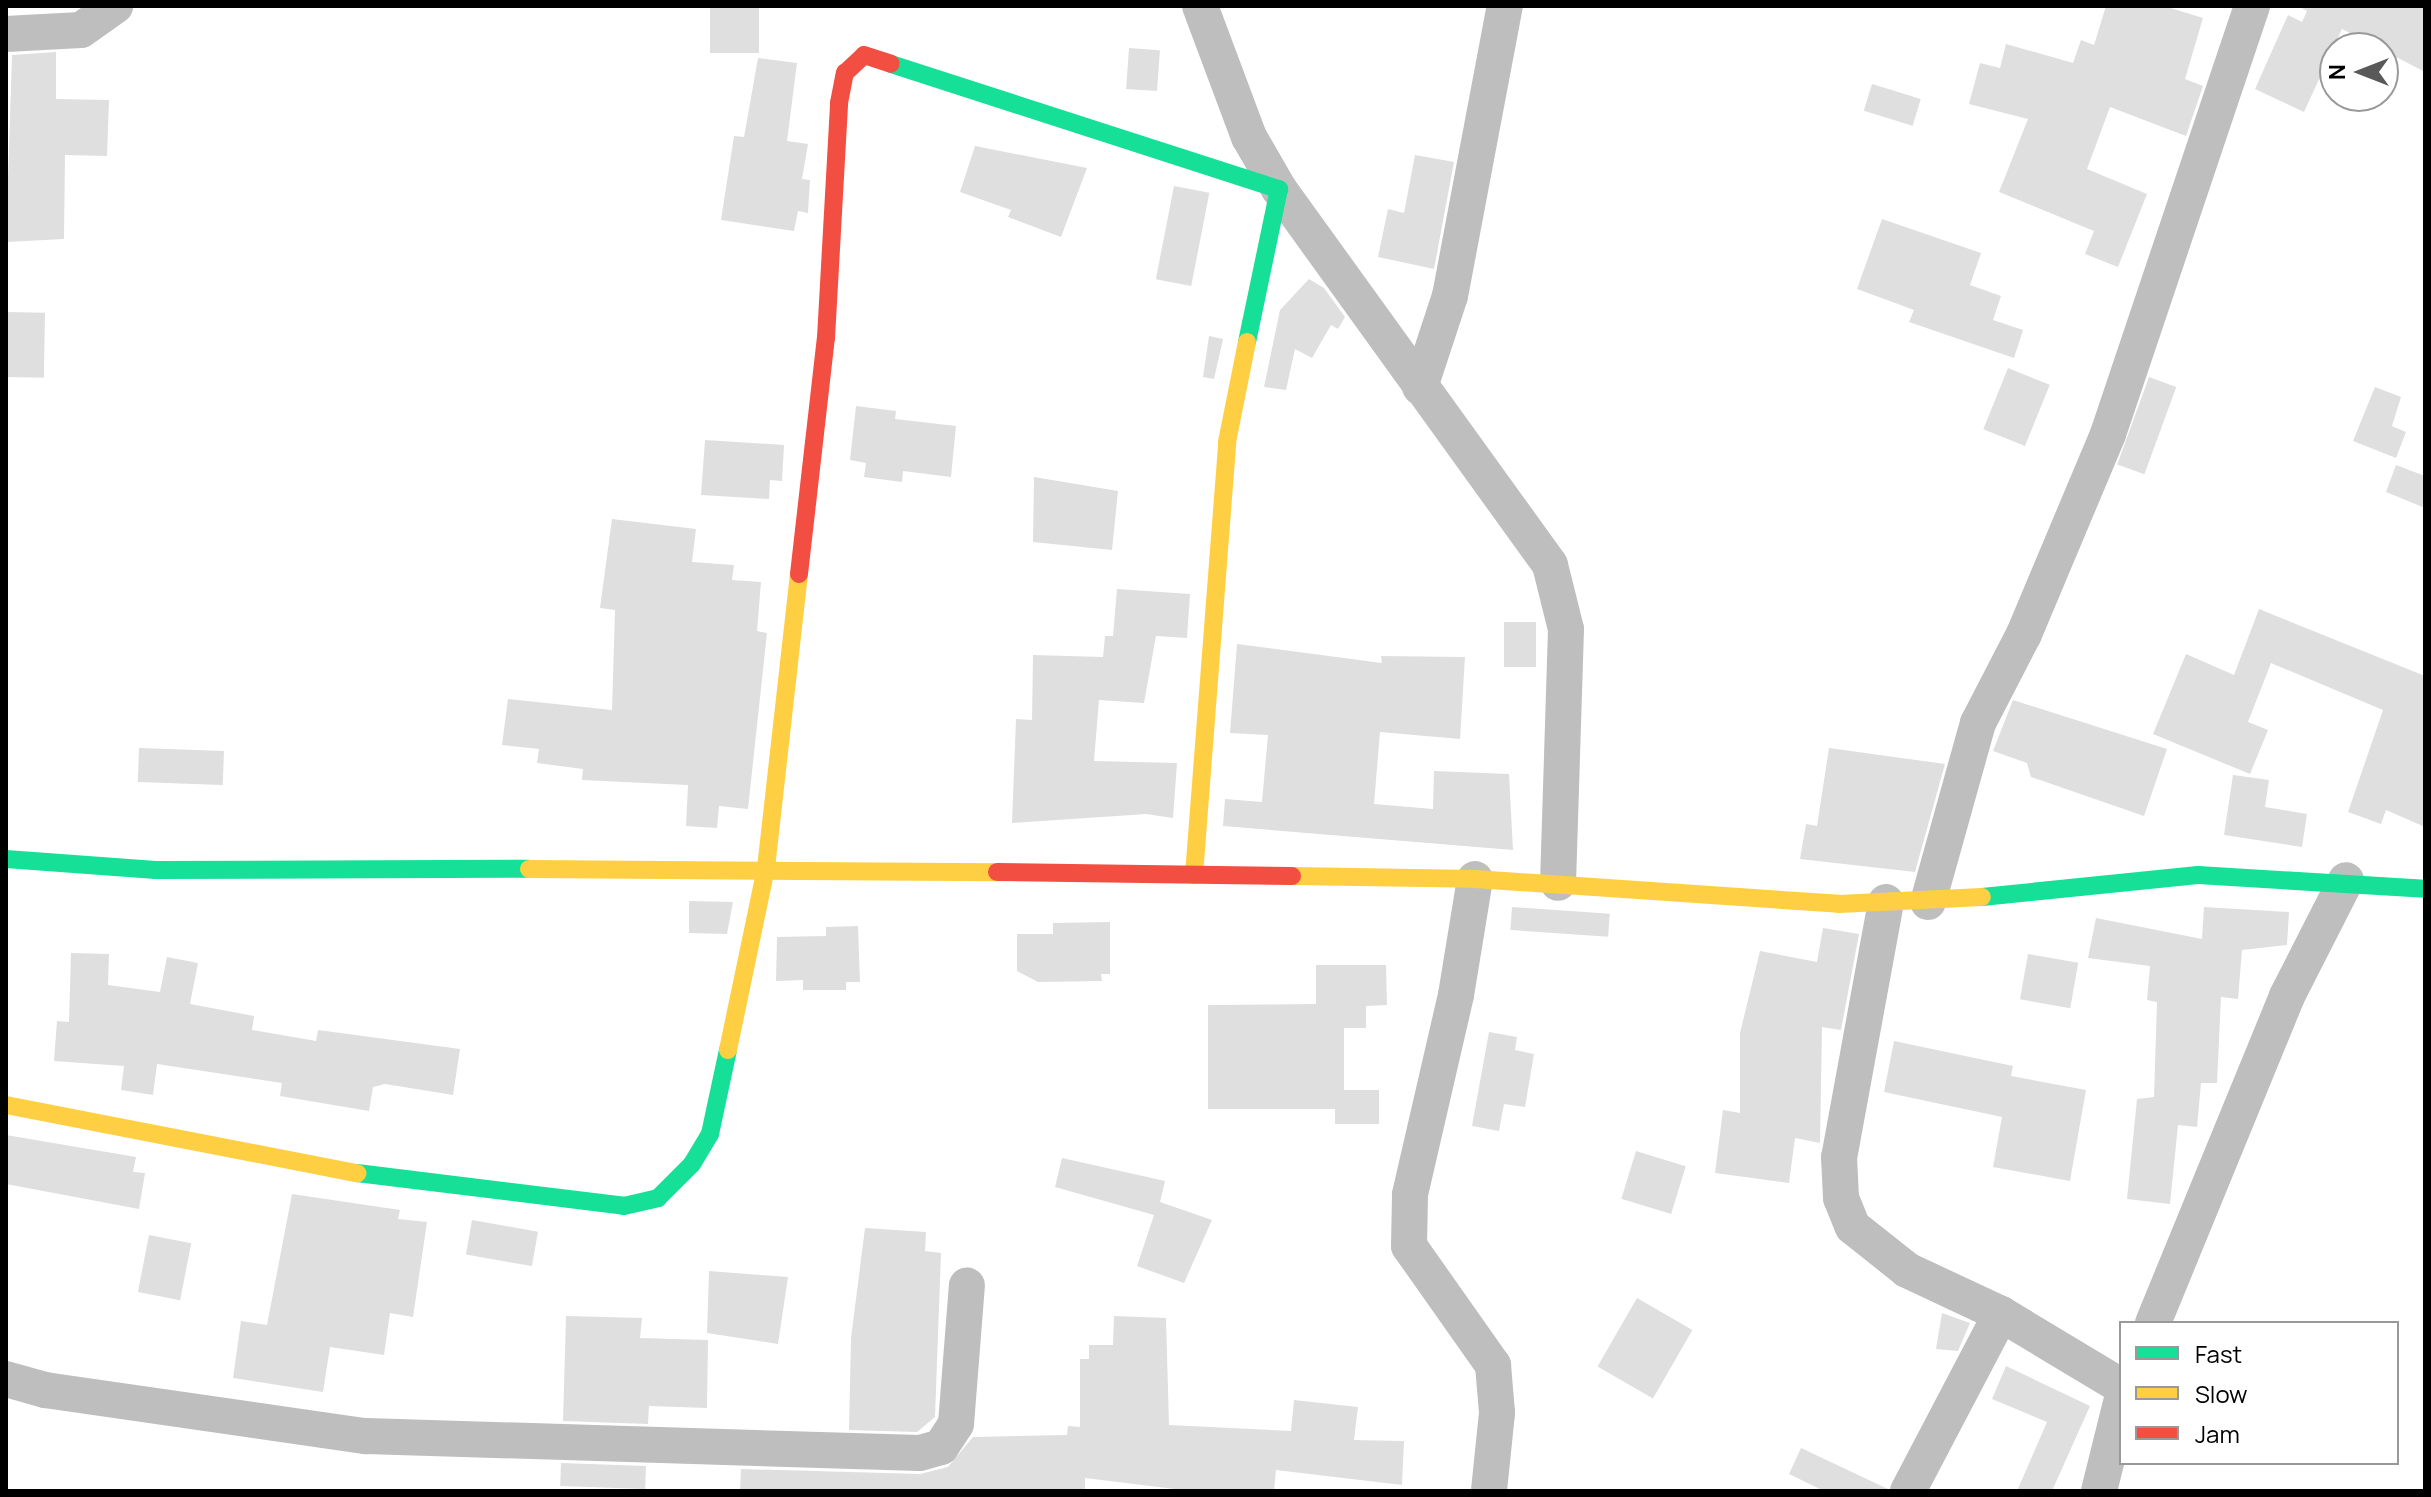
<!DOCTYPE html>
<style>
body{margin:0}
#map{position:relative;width:2431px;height:1497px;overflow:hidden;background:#fff;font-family:Manrope,sans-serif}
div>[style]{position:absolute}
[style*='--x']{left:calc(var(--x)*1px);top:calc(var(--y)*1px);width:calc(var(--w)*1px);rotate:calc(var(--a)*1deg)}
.building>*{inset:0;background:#dfdfdf;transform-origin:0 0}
.street>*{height:36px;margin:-18px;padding:0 18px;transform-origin:18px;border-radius:18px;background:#bebebe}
.fast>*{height:18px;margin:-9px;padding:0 9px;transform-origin:9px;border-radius:9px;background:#16e098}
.slow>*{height:18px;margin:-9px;padding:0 9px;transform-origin:9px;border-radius:9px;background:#ffcf43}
.jam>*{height:18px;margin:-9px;padding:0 9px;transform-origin:9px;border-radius:9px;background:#f24e42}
span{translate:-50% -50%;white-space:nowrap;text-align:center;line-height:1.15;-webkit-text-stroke:7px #fff;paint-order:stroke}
.frame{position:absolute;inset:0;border:8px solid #000;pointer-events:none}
.legend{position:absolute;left:2119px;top:1321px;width:280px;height:144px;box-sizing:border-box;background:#fff;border:2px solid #999;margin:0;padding:10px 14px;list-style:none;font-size:24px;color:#000}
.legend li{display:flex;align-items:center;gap:16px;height:40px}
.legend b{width:40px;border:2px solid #999}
.north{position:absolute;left:2319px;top:32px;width:80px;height:80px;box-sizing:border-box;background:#fff;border:2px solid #999;border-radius:50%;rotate:270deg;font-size:22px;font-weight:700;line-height:32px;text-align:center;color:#000}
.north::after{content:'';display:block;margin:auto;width:28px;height:36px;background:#595959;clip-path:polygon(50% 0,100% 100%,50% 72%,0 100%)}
</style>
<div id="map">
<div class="building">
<i style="left:710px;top:6px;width:49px;height:47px"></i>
<i style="clip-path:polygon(2106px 6px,2164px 6px,2203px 18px,2185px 79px,2203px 86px,2186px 136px,2110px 107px,2087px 169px,2147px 194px,2118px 267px,2085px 254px,2094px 231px,1999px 192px,2028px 119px,1969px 104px,1980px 63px,2000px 68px,2006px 44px,2073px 63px,2081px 40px,2094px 45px)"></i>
<i style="clip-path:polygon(2298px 6px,2425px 6px,2425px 72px,2342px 29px,2304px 112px,2255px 89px,2288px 15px,2302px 22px,2307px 11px)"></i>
<i style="left:1129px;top:48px;width:31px;height:41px;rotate:4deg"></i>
<i style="clip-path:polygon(56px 52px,56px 99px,109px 100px,107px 156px,65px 155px,64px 239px,6px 242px,12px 55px)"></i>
<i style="clip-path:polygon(758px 58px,797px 63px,787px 141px,808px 144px,802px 179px,810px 180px,808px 213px,798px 211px,794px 231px,721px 220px,734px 136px,744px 137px)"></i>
<i style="left:1872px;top:84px;width:51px;height:28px;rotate:17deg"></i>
<i style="clip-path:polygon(975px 146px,1087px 168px,1061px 237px,1008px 217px,1011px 210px,960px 192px)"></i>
<i style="clip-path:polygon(1415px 155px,1454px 162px,1434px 269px,1378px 257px,1388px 209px,1404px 213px)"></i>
<i style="left:1174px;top:186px;width:36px;height:95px;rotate:11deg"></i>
<i style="clip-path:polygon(1882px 219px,1981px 253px,1970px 285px,2001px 296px,1993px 320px,2023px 330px,2014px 358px,1909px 322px,1914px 310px,1857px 289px)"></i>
<i style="clip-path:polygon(1309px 279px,1324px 288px,1345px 317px,1338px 329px,1331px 325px,1312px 358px,1295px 349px,1286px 390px,1264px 387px,1280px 310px)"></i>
<i style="left:6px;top:312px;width:39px;height:65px;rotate:1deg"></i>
<i style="clip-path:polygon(1209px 336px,1223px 339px,1214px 379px,1203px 377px)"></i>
<i style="left:2008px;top:368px;width:45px;height:66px;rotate:22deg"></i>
<i style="left:2149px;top:377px;width:29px;height:93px;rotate:20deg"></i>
<i style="clip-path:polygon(2375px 387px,2401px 397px,2392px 426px,2406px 432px,2396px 458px,2353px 441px)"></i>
<i style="clip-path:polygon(856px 406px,896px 411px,895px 419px,956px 426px,951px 477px,903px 471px,902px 482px,864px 477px,866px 463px,850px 460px)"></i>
<i style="clip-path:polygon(705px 440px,784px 445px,782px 481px,770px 480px,769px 499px,701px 495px)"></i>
<i style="clip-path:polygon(2396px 465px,2425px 476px,2425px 508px,2386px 492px)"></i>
<i style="clip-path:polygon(1034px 477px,1118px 491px,1112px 550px,1033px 542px)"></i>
<i style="clip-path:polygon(612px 519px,696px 529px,692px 562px,734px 565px,732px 580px,761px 582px,757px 631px,767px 633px,748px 809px,719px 806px,717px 828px,686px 826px,688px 785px,582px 780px,583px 769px,537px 763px,539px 749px,502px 745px,508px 699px,612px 710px,615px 610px,600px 608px)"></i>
<i style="clip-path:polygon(1117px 589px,1190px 594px,1187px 638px,1156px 636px,1144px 703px,1099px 700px,1094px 761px,1177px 763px,1173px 818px,1146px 814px,1012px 823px,1016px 719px,1032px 720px,1033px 655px,1103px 657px,1105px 636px,1113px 636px)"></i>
<i style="clip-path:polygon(2259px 609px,2425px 676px,2425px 827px,2386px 810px,2381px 824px,2348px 812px,2383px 710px,2271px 663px,2248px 722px,2268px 730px,2250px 774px,2153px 734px,2186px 654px,2234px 675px)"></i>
<i style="left:1504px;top:622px;width:32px;height:45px"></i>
<i style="clip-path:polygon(1237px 644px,1382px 663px,1381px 656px,1465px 657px,1460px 739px,1380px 732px,1374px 804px,1433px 809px,1434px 771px,1509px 774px,1513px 850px,1223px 826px,1225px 799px,1262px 802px,1268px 735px,1230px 733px)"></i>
<i style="clip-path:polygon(2013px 700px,2167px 749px,2144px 816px,2031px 777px,2027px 763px,1993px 751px)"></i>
<i style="left:139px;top:748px;width:85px;height:34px;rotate:2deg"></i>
<i style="clip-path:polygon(1829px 748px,1945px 764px,1915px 872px,1800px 859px,1806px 824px,1817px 826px)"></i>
<i style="clip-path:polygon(2233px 775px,2269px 780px,2265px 807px,2307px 814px,2302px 847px,2224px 835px)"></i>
<i style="clip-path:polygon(689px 901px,733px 902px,727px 934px,689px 933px)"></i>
<i style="left:1512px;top:907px;width:98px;height:23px;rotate:4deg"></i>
<i style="clip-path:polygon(2204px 907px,2289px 912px,2287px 945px,2242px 950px,2238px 999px,2221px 997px,2217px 1083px,2201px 1083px,2197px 1127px,2178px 1125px,2170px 1204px,2127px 1199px,2137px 1099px,2154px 1097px,2157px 1002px,2147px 1000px,2150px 966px,2088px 958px,2096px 918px,2202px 939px)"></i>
<i style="clip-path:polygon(1110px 922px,1110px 974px,1101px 974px,1102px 981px,1038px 982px,1017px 971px,1017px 934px,1053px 934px,1053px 923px)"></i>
<i style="clip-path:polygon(858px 926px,860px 982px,846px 982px,846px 990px,803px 990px,803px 980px,776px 981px,777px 937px,826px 936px,826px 927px)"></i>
<i style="clip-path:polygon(1823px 928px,1859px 934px,1841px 1030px,1822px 1027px,1820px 1143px,1795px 1138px,1789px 1183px,1715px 1173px,1723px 1110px,1740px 1113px,1740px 1033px,1760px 951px,1817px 962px)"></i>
<i style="clip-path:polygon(71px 953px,109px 954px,108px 985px,160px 992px,167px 957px,198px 963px,190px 1004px,254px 1016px,252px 1030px,316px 1041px,318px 1030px,460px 1049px,453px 1095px,385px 1084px,373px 1087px,369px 1111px,280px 1096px,282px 1083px,157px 1064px,153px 1095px,121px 1090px,124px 1066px,54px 1061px,57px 1021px,69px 1022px)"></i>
<i style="left:2028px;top:954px;width:51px;height:46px;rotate:10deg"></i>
<i style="clip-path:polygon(1316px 965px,1386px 965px,1387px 1005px,1366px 1006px,1366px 1028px,1344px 1028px,1344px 1090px,1379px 1090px,1379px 1124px,1335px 1124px,1335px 1109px,1208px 1109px,1208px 1005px,1316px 1004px)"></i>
<i style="clip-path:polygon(1489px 1032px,1517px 1037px,1515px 1050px,1534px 1054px,1525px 1107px,1504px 1104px,1499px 1131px,1472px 1126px)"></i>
<i style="clip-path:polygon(1894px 1041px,2013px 1066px,2011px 1076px,2086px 1090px,2070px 1181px,1993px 1167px,2002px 1117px,1884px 1092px)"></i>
<i style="clip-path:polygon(6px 1135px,136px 1157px,133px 1172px,145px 1173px,139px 1209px,6px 1184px)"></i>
<i style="left:1636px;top:1151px;width:52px;height:50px;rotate:17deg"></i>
<i style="clip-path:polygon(1062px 1158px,1165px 1181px,1160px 1202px,1212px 1220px,1184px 1283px,1137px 1266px,1154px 1215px,1055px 1187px)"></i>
<i style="clip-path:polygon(292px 1194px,400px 1210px,398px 1219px,427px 1222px,413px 1317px,390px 1313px,384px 1355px,330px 1347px,323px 1392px,233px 1378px,241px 1321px,267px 1325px)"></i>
<i style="left:472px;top:1220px;width:67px;height:35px;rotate:10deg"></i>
<i style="clip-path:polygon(865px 1228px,926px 1232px,925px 1251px,941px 1253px,935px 1417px,917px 1432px,849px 1430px,851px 1338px)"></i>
<i style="left:149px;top:1235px;width:43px;height:58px;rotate:11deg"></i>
<i style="clip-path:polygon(709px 1271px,788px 1277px,778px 1344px,707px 1333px)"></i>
<i style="left:1637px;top:1298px;width:64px;height:79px;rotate:30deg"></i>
<i style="clip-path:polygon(1942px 1313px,1970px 1323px,1958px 1351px,1936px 1349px)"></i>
<i style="clip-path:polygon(566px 1316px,642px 1318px,640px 1338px,708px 1340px,707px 1408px,649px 1406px,648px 1424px,563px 1421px)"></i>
<i style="clip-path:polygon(1114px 1316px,1166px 1318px,1169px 1425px,1291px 1431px,1294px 1400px,1358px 1407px,1354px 1440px,1404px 1441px,1402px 1485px,1276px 1470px,1274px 1491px,1191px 1491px,1085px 1478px,1085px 1491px,740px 1491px,741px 1469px,920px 1474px,948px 1467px,973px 1437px,1067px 1435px,1068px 1426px,1080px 1427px,1080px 1359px,1089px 1359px,1089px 1345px,1113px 1345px)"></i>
<i style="clip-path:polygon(2006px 1366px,2090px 1406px,2052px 1491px,2017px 1491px,2047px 1422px,1992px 1399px)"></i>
<i style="clip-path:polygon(1801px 1448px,1888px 1489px,1887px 1491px,1824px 1491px,1789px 1474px)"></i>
<i style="left:561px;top:1463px;width:85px;height:23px;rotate:2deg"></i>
</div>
<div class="street">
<i style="--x:1200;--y:6;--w:140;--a:69.5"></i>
<i style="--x:1249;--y:137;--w:60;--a:60"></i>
<i style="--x:1279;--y:189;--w:463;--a:54.2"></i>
<i style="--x:1550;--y:565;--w:66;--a:76"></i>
<i style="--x:1566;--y:629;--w:254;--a:91.8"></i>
<i style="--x:6;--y:34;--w:75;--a:-3.1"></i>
<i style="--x:81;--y:30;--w:42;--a:-35.2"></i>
<i style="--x:1420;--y:387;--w:96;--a:-71.8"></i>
<i style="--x:1450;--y:296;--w:295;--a:-79.3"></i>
<i style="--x:1475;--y:879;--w:118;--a:99.3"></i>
<i style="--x:1456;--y:995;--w:205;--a:103"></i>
<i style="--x:1410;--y:1195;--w:51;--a:91.1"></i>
<i style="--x:1409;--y:1246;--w:146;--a:54.8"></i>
<i style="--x:1493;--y:1365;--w:48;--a:85.2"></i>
<i style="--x:1497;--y:1413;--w:78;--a:95.9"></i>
<i style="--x:1886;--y:902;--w:259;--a:100.4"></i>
<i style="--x:1839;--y:1157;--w:41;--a:87.2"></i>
<i style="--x:1841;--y:1198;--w:31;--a:68"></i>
<i style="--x:1853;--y:1227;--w:69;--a:38.5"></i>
<i style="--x:1907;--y:1270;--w:104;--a:25.1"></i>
<i style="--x:2001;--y:1314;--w:140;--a:31"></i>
<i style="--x:1928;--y:902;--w:186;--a:-74.4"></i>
<i style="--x:1978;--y:723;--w:100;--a:-62.7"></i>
<i style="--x:2024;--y:634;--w:217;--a:-67.2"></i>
<i style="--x:2108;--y:434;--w:452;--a:-71.4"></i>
<i style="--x:2153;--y:1323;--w:353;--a:-67.7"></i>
<i style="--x:2287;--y:996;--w:130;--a:-63"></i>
<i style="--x:6;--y:1379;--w:41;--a:15.8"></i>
<i style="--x:45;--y:1390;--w:324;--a:8.2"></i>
<i style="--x:366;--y:1436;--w:554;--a:1.76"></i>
<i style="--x:920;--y:1453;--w:22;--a:-16"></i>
<i style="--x:941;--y:1447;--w:27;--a:-57"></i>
<i style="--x:956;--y:1424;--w:139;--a:-85.5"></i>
<i style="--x:1908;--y:1491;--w:200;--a:-62.3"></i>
<i style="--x:2099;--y:1491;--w:91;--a:-76"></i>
</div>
<div class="fast">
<i style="--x:891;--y:64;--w:408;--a:17.9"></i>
<i style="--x:1279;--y:189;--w:156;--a:101.8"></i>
<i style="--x:6;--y:859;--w:150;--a:4.2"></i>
<i style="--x:156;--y:870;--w:373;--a:-0.2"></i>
<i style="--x:1982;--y:897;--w:217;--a:-5.8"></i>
<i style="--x:2198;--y:875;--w:227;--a:3.5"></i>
<i style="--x:357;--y:1173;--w:269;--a:7"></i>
<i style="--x:624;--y:1206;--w:35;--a:-13"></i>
<i style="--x:658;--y:1198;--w:48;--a:-45"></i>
<i style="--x:692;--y:1164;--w:35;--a:-59"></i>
<i style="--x:710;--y:1134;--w:86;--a:-77.9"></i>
</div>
<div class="slow">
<i style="--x:529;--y:869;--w:468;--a:0.4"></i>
<i style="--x:1194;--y:875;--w:434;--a:-85.6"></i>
<i style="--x:1227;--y:442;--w:102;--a:-78.7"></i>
<i style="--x:1292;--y:876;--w:183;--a:0.9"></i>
<i style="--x:1475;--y:879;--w:365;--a:3.9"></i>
<i style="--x:1839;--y:904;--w:143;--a:-2.8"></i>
<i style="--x:728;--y:1050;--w:186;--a:-78.2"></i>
<i style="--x:766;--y:868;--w:296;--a:-83.6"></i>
<i style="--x:6;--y:1105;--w:358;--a:11"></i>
</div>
<div class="jam">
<i style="--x:799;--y:574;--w:238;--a:-83.5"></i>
<i style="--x:826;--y:338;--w:235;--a:-86.8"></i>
<i style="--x:839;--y:103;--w:31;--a:-79"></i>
<i style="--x:845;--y:73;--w:26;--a:-43"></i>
<i style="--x:864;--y:55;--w:28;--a:18"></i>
<i style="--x:997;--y:872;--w:295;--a:0.8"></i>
</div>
<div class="frame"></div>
<ul class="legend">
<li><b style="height:10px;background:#16e098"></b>Fast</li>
<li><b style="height:10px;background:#ffcf43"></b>Slow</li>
<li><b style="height:10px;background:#f24e42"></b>Jam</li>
</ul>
<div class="north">N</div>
</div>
